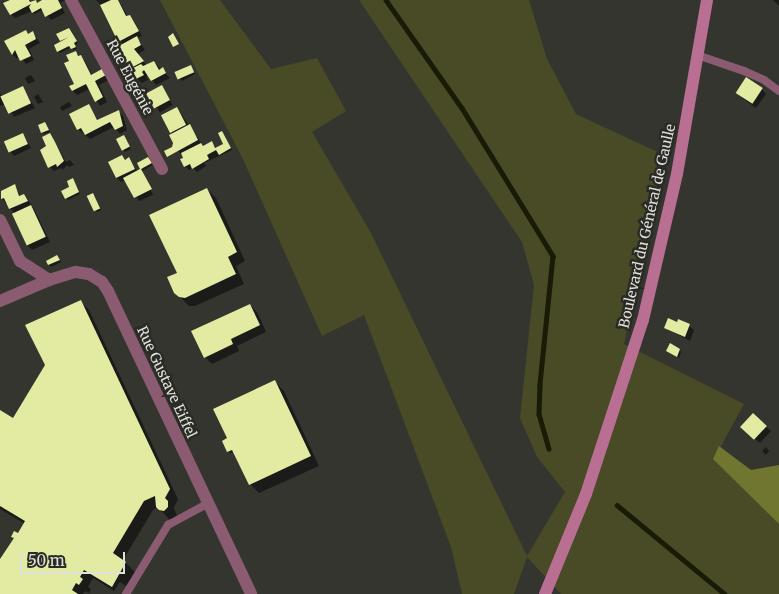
<!DOCTYPE html>
<meta charset="utf-8">
<style>
body{margin:0}
#map{position:relative;width:779px;height:594px;overflow:hidden;background:#34352f;font-family:Merriweather,serif}
div>[style]{position:absolute}
[style*='--x']{left:calc(var(--x)*1px);top:calc(var(--y)*1px);width:calc(var(--w)*1px);rotate:calc(var(--a)*1deg)}
.green>*{inset:0;background:#484b25}
.forest>*{inset:0;background:#707530}
.shadow>*{inset:0;background:#0007;transform-origin:0 0}
.stream>*{height:4.5px;margin:-2.25px;padding:0 2.25px;transform-origin:2.25px;border-radius:2.25px;background:#191b06}
.building>*{inset:0;background:#e3eaa2;transform-origin:0 0}
.lane>*{height:8px;margin:-4px;padding:0 4px;transform-origin:4px;border-radius:4px;background:#8a5b71}
.street>*{height:12px;margin:-6px;padding:0 6px;transform-origin:6px;border-radius:6px;background:#8a5b71}
.secondary>*{height:12px;margin:-6px;padding:0 6px;transform-origin:6px;border-radius:6px;background:#b96f92}
span{translate:-50% -50%;white-space:nowrap;text-align:center;line-height:1.15;-webkit-text-stroke:5px #2a2b25;paint-order:stroke}
.street-label{font-size:14px;color:#e0e1dd}
.scale{position:absolute;left:20px;top:552px;width:105px;height:22px;box-sizing:border-box;border:2px solid #e0e1dd;border-top:0;padding-left:6px;font-size:15px;line-height:18px;white-space:nowrap;color:#e0e1dd;-webkit-text-stroke:4px #2a2b25;paint-order:stroke}
</style>
<div id="map">
<div class="green">
<i style="clip-path:polygon(160px 0,220px 0,271px 69px,317px 58px,346px 111px,312px 132px,371px 233px,527px 556px,565px 492px,537px 457px,520px 418px,534px 285px,522px 242px,359px 0,529px 0,547px 59px,576px 114px,666px 156px,624px 344px,744px 404px,714px 459px,779px 524px,779px 594px,561px 594px,527px 557px,514px 594px,462px 594px,451px 547px,364px 315px,322px 336px,242px 157px)"></i>
</div>
<div class="forest">
<i style="clip-path:polygon(719px 446px,751px 470px,779px 465px,779px 524px,713px 459px)"></i>
</div>
<div class="shadow">
<i style="clip-path:polygon(12px 0,30px 0,31px 3px,35px 1px,38px 4px,43px 0,65px 0,60px 3px,65px 13px,51px 20px,43px 10px,34px 14px,32px 11px,15px 18px,11px 14px)"></i>
<i style="clip-path:polygon(96px 0,117px 0,120px 3px,128px 17px,130px 16px,134px 21px,142px 36px,137px 38px,145px 50px,138px 54px,147px 66px,154px 62px,170px 78px,156px 85px,148px 75px,146px 76px,148px 80px,142px 83px,134px 76px,119px 47px,123px 45px,100px 4px)"></i>
<i style="clip-path:polygon(773px 0,779px 0,779px 6px)"></i>
<i style="clip-path:polygon(71px 31px,78px 43px,75px 45px,77px 49px,74px 50px,72px 47px,60px 53px,58px 51px,62px 42px,58px 35px)"></i>
<i style="clip-path:polygon(33px 33px,40px 43px,29px 49px,34px 60px,26px 64px,19px 55px,17px 59px,13px 55px,6px 41px)"></i>
<i style="clip-path:polygon(75px 52px,85px 61px,92px 75px,102px 70px,109px 80px,99px 85px,107px 102px,100px 106px,90px 89px,77px 95px,73px 91px,71px 86px,75px 84px,70px 61px)"></i>
<i style="clip-path:polygon(191px 67px,195px 74px,182px 81px,180px 79px)"></i>
<i style="clip-path:polygon(31px 75px,35px 81px,28px 84px,25px 78px)"></i>
<i style="left:161px;top:86px;width:22px;height:15px;rotate:58deg"></i>
<i style="clip-path:polygon(23px 88px,35px 108px,14px 117px,6px 104px,0 106px,0 93px,2px 97px)"></i>
<i style="clip-path:polygon(762px 89px,766px 94px,756px 108px,741px 97px)"></i>
<i style="clip-path:polygon(38px 94px,43px 102px,38px 104px,34px 97px)"></i>
<i style="clip-path:polygon(69px 102px,72px 106px,62px 111px,60px 107px)"></i>
<i style="clip-path:polygon(90px 107px,98px 121px,118px 112px,123px 116px,127px 130px,120px 134px,114px 127px,90px 139px,78px 129px)"></i>
<i style="clip-path:polygon(177px 108px,204px 147px,211px 143px,217px 148px,224px 144px,222px 133px,232px 150px,204px 163px,206px 166px,197px 172px,193px 168px,189px 170px,185px 166px,185px 158px,178px 151px,169px 156px,167px 154px,174px 147px,170px 136px,173px 134px,171px 132px)"></i>
<i style="clip-path:polygon(46px 125px,50px 132px,44px 134px,42px 132px)"></i>
<i style="clip-path:polygon(23px 134px,31px 148px,14px 156px,10px 151px)"></i>
<i style="clip-path:polygon(50px 134px,66px 162px,70px 160px,74px 165px,69px 167px,67px 165px,63px 170px,61px 168px,54px 171px,50px 167px)"></i>
<i style="clip-path:polygon(125px 138px,131px 149px,125px 152px,123px 150px)"></i>
<i style="clip-path:polygon(122px 156px,126px 160px,129px 159px,138px 172px,143px 169px,139px 163px,150px 160px,153px 165px,142px 171px,153px 195px,139px 201px,126px 180px,121px 182px,117px 178px,109px 163px)"></i>
<i style="clip-path:polygon(74px 181px,80px 194px,68px 200px,66px 198px)"></i>
<i style="clip-path:polygon(15px 185px,21px 197px,24px 196px,28px 200px,35px 211px,50px 242px,32px 250px,28px 246px,15px 214px,2px 198px)"></i>
<i style="clip-path:polygon(207px 189px,216px 198px,245px 261px,236px 266px,244px 284px,195px 306px,189px 306px,175px 292px,178px 273px)"></i>
<i style="clip-path:polygon(95px 197px,101px 210px,97px 212px,88px 198px)"></i>
<i style="clip-path:polygon(59px 258px,61px 262px,51px 267px,47px 261px)"></i>
<i style="clip-path:polygon(80px 301px,89px 310px,178px 499px,174px 508px,177px 516px,173px 519px,169px 519px,158px 507px,153px 510px,123px 560px,135px 572px,126px 586px,120px 582px,114px 591px,93px 578px,88px 587px,91px 589px,89px 593px,85px 591px,83px 594px,0 594px,0 561px,15px 539px,12px 536px,18px 534px,25px 524px,0 509px,0 411px,13px 420px,46px 366px)"></i>
<i style="clip-path:polygon(250px 305px,257px 312px,266px 332px,237px 346px,239px 351px,212px 364px,205px 357px)"></i>
<i style="clip-path:polygon(689px 326px,694px 330px,690px 341px,665px 327px)"></i>
<i style="clip-path:polygon(680px 350px,681px 352px,679px 358px,670px 353px)"></i>
<i style="clip-path:polygon(275px 382px,284px 391px,319px 466px,259px 493px,250px 484px,234px 452px,230px 453px,223px 441px,230px 444px)"></i>
<i style="clip-path:polygon(766px 427px,771px 431px,760px 443px,745px 431px)"></i>
<i style="clip-path:polygon(766px 447px,769px 451px,766px 455px,762px 451px)"></i>
</div>
<div class="stream">
<i style="--x:386;--y:0;--w:132;--a:54.9"></i>
<i style="--x:462;--y:108;--w:174;--a:58.4"></i>
<i style="--x:553;--y:256;--w:130;--a:95.8"></i>
<i style="--x:540;--y:385;--w:29;--a:92"></i>
<i style="--x:539;--y:414;--w:36;--a:74"></i>
<i style="--x:617;--y:505;--w:140;--a:39.5"></i>
</div>
<div class="building">
<i style="clip-path:polygon(10px 0,29px 0,30px 2px,36px 0,37px 3px,42px 0,58px 0,62px 8px,45px 17px,41px 8px,32px 13px,29px 7px,31px 4px,10px 15px,3px 3px)"></i>
<i style="clip-path:polygon(111px 0,118px 0,126px 16px,130px 15px,139px 31px,118px 42px,100px 5px)"></i>
<i style="clip-path:polygon(69px 28px,77px 41px,74px 43px,76px 47px,71px 49px,69px 46px,57px 52px,54px 45px,69px 37px,60px 41px,56px 34px)"></i>
<i style="clip-path:polygon(26px 30px,28px 34px,33px 31px,36px 39px,25px 45px,31px 56px,20px 61px,15px 50px,12px 55px,4px 41px)"></i>
<i style="clip-path:polygon(173px 33px,179px 44px,173px 47px,168px 37px)"></i>
<i style="clip-path:polygon(137px 36px,141px 45px,134px 49px,144px 61px,129px 69px,117px 47px)"></i>
<i style="clip-path:polygon(76px 51px,78px 56px,81px 55px,91px 75px,102px 69px,106px 75px,95px 81px,103px 97px,95px 102px,86px 84px,72px 91px,69px 86px,74px 84px,64px 63px,69px 61px,66px 55px)"></i>
<i style="clip-path:polygon(154px 61px,159px 70px,163px 67px,166px 73px,151px 81px,144px 70px,142px 72px,144px 75px,136px 79px,129px 70px,141px 64px,143px 66px)"></i>
<i style="left:191px;top:65px;width:8px;height:18px;rotate:67deg"></i>
<i style="left:746px;top:77px;width:20px;height:19px;rotate:33deg"></i>
<i style="left:162px;top:85px;width:17px;height:18px;rotate:62deg"></i>
<i style="left:23px;top:86px;width:19px;height:25px;rotate:65deg"></i>
<i style="clip-path:polygon(89px 104px,97px 120px,119px 110px,123px 126px,115px 130px,110px 122px,85px 135px,81px 128px,77px 130px,69px 114px)"></i>
<i style="left:177px;top:107px;width:20px;height:18px;rotate:63deg"></i>
<i style="clip-path:polygon(45px 122px,49px 130px,41px 133px,38px 125px)"></i>
<i style="clip-path:polygon(190px 124px,198px 140px,167px 157px,164px 151px,172px 147px,173px 143px,169px 135px)"></i>
<i style="clip-path:polygon(222px 131px,231px 148px,219px 155px,216px 150px,207px 155px,209px 159px,192px 169px,190px 164px,184px 167px,180px 159px,183px 158px,181px 153px,201px 143px,203px 146px,212px 141px,215px 148px,223px 144px,218px 133px)"></i>
<i style="left:23px;top:133px;width:12px;height:21px;rotate:66deg"></i>
<i style="clip-path:polygon(50px 133px,55px 142px,48px 145px,55px 142px,64px 161px,57px 167px,56px 164px,48px 168px,40px 150px,46px 146px,42px 137px)"></i>
<i style="left:124px;top:135px;width:13px;height:9px;rotate:63deg"></i>
<i style="clip-path:polygon(122px 155px,125px 160px,129px 157px,135px 169px,116px 178px,108px 162px)"></i>
<i style="clip-path:polygon(148px 157px,152px 163px,141px 169px,152px 189px,134px 198px,123px 178px,140px 169px,137px 163px)"></i>
<i style="clip-path:polygon(73px 178px,79px 192px,65px 199px,61px 191px,69px 187px,67px 181px)"></i>
<i style="clip-path:polygon(15px 184px,19px 196px,24px 194px,28px 201px,9px 209px,4px 198px,1px 199px,1px 191px)"></i>
<i style="clip-path:polygon(207px 188px,237px 252px,228px 257px,236px 274px,185px 298px,179px 297px,174px 293px,167px 277px,177px 273px,149px 215px)"></i>
<i style="left:93px;top:193px;width:17px;height:7px;rotate:65deg"></i>
<i style="left:31px;top:205px;width:35px;height:21px;rotate:65deg"></i>
<i style="clip-path:polygon(57px 255px,60px 260px,48px 265px,46px 261px)"></i>
<i style="clip-path:polygon(81px 300px,170px 489px,165px 498px,168px 501px,168px 507px,164px 511px,159px 510px,156px 507px,155px 496px,144px 501px,113px 553px,126px 562px,112px 587px,84px 570px,80px 577px,83px 579px,79px 585px,76px 583px,72px 590px,78px 594px,0 594px,0 559px,14px 538px,11px 537px,14px 531px,18px 533px,25px 521px,0 506px,0 410px,13px 418px,45px 365px,25px 325px)"></i>
<i style="clip-path:polygon(250px 304px,260px 325px,231px 339px,233px 344px,204px 358px,191px 331px)"></i>
<i style="clip-path:polygon(668px 318px,677px 322px,678px 319px,690px 324px,685px 337px,664px 328px)"></i>
<i style="clip-path:polygon(670px 343px,680px 349px,677px 357px,666px 351px)"></i>
<i style="clip-path:polygon(275px 380px,311px 456px,249px 485px,232px 450px,227px 452px,222px 441px,227px 438px,213px 409px)"></i>
<i style="left:753px;top:413px;width:19px;height:19px;rotate:43deg"></i>
</div>
<div class="lane">
<i style="--x:697;--y:55;--w:50;--a:18.8"></i>
<i style="--x:744;--y:71;--w:22;--a:24"></i>
<i style="--x:764;--y:80;--w:19;--a:36"></i>
<i style="--x:126;--y:594;--w:81;--a:-58.7"></i>
<i style="--x:168;--y:525;--w:44;--a:-28.3"></i>
</div>
<div class="street">
<i style="--x:71;--y:0;--w:192;--a:61.7"></i>
<i style="--x:0;--y:220;--w:46;--a:64"></i>
<i style="--x:20;--y:261;--w:35;--a:33"></i>
<i style="--x:0;--y:301;--w:53;--a:-23.2"></i>
<i style="--x:49;--y:280;--w:28;--a:-17"></i>
<i style="--x:76;--y:272;--w:13;--a:9"></i>
<i style="--x:89;--y:274;--w:15;--a:32"></i>
<i style="--x:102;--y:282;--w:11;--a:56"></i>
<i style="--x:108;--y:291;--w:335;--a:64.7"></i>
</div>
<div class="secondary">
<i style="--x:545;--y:594;--w:108;--a:-67.7"></i>
<i style="--x:586;--y:494;--w:183;--a:-71.9"></i>
<i style="--x:643;--y:320;--w:150;--a:-76.9"></i>
<i style="--x:677;--y:174;--w:177;--a:-80.2"></i>
</div>
<div class="street-label">
<span style="left:130px;top:77px;rotate:62deg">Rue Eugénie</span>
<span style="left:647px;top:226px;rotate:-77deg">Boulevard du Général de Gaulle</span>
<span style="left:167px;top:382px;rotate:65deg">Rue Gustave Eiffel</span>
</div>
<div class="scale">50 m</div>
</div>
